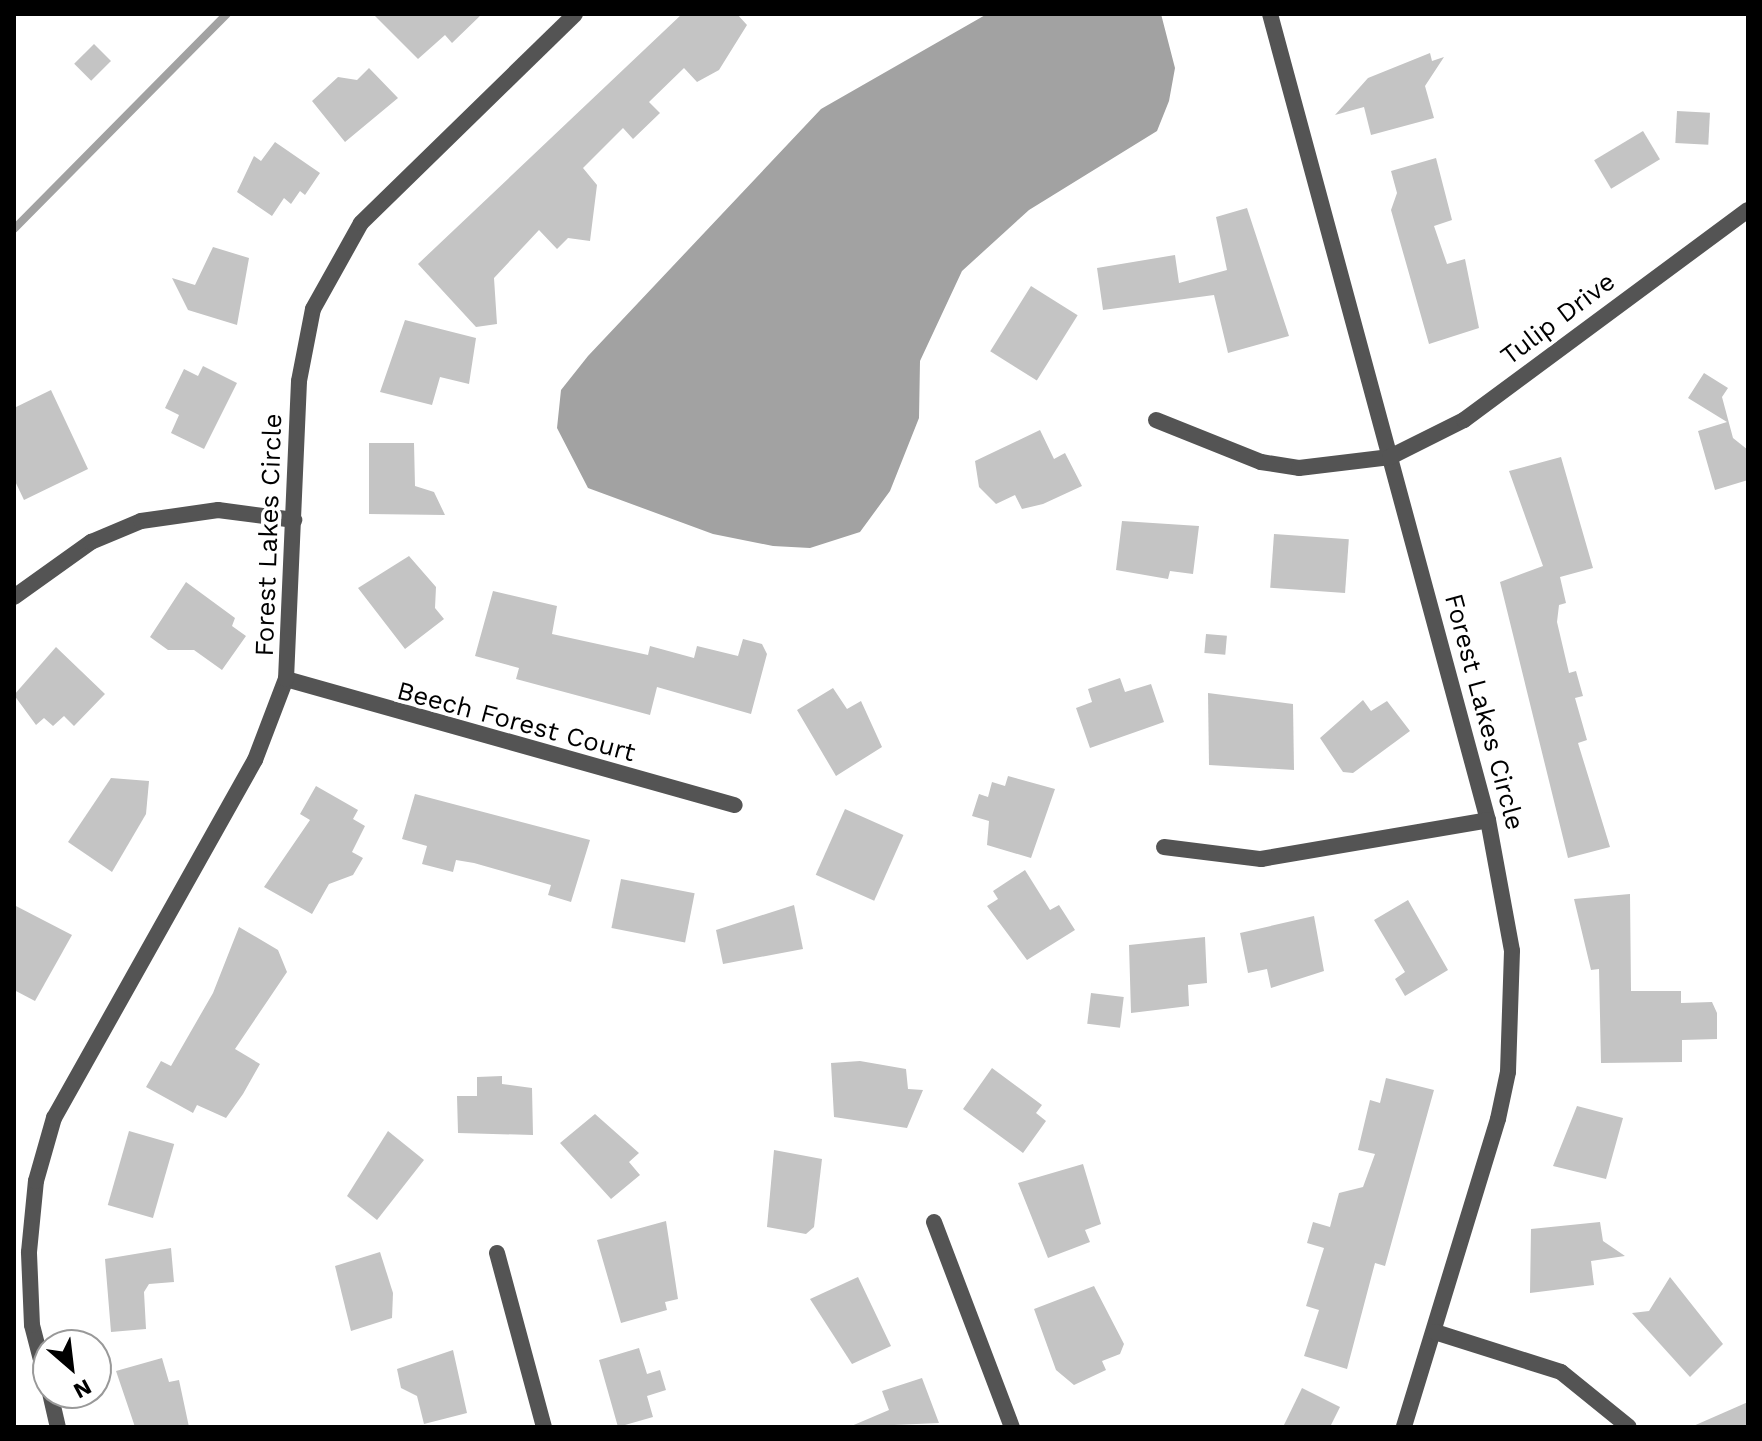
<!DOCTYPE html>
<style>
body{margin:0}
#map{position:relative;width:1762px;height:1441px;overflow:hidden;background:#fff;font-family:"Work Sans",sans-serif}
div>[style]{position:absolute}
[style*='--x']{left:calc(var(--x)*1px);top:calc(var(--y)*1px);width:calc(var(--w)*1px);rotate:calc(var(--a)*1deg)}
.water>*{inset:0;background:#a2a2a2}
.stream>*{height:8px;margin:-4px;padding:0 4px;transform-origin:4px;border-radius:4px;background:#a2a2a2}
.building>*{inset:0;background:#c4c4c4;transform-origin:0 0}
.minor>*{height:16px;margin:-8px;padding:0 8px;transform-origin:8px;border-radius:8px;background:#545454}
span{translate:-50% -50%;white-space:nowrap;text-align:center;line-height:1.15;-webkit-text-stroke:7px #fff;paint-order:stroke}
.street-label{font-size:26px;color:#000}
.frame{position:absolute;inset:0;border:16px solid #000;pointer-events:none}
.north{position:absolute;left:32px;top:1329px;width:80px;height:80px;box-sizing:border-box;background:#fff;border:2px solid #999;border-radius:50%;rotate:152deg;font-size:22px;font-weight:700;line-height:32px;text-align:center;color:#000}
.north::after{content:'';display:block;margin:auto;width:28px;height:36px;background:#000;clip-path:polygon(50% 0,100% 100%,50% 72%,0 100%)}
</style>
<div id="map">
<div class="water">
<i style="clip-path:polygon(987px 14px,1161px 14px,1175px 68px,1169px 101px,1157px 131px,1029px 210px,962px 271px,920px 361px,919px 418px,890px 491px,860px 532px,810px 548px,773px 546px,713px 534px,588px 488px,557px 428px,561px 390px,588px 356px,821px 109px)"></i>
</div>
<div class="stream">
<i style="--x:14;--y:229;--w:303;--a:-45.3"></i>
</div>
<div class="building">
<i style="clip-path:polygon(373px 14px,482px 14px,452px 43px,445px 35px,418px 59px)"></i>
<i style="clip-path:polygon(682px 14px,737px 14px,747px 25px,719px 70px,697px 82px,684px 68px,649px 102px,660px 113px,633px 139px,623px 128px,583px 168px,597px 185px,590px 241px,568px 238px,557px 249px,539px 230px,494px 278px,497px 324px,476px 327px,418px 264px)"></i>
<i style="left:94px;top:44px;width:24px;height:28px;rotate:45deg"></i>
<i style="clip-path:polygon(1430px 53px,1432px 61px,1444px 57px,1425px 86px,1434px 118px,1371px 135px,1364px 107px,1335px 115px,1368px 78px)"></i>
<i style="clip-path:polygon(369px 68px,398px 98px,345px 142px,312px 101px,338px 77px,357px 80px)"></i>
<i style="left:1677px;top:111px;width:33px;height:32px;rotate:3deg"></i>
<i style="left:1643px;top:131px;width:33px;height:57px;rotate:59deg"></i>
<i style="clip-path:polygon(275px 142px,320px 173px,305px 195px,300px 191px,291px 204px,284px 198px,272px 216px,237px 192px,254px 156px,261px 161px)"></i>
<i style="clip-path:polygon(1436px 158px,1452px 220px,1434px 226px,1447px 264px,1465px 259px,1479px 328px,1429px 344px,1391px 210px,1397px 193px,1391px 171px)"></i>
<i style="clip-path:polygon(1247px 208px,1289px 336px,1228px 353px,1214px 295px,1103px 310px,1097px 268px,1175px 255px,1179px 283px,1227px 270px,1216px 217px)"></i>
<i style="clip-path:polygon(213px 247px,249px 258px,237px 325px,188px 310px,172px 278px,195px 285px)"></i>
<i style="left:1031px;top:286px;width:55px;height:77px;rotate:32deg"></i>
<i style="clip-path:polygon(405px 320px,476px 338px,469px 384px,440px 377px,432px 405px,380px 392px)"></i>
<i style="clip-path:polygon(203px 366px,237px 383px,204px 449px,171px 433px,179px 415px,165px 408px,184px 369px,198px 376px)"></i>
<i style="clip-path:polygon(1704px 373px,1728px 388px,1722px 397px,1733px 438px,1748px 450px,1748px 480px,1715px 490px,1698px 431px,1727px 422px,1688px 398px)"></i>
<i style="clip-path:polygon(51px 390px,88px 469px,24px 500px,14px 479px,14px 408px)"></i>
<i style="clip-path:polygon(1040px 430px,1054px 459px,1065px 453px,1082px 486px,1043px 504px,1022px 509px,1015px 495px,996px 504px,979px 487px,975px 461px)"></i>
<i style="clip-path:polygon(369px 443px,414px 443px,415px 486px,434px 492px,445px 515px,369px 514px)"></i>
<i style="clip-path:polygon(1561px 457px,1593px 568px,1560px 577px,1566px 603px,1559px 605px,1557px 622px,1569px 673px,1576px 671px,1583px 696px,1575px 698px,1587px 740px,1578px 743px,1610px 847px,1568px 858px,1500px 582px,1543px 566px,1509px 471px)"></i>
<i style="clip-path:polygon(1122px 521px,1199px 526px,1193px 574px,1170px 571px,1168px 579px,1116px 570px)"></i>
<i style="left:1274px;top:534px;width:75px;height:54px;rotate:4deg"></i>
<i style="clip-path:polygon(409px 556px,436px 587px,435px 608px,444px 619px,405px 649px,358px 588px)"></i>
<i style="clip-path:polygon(186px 582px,235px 618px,232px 626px,246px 636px,222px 670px,194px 650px,168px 650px,150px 637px)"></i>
<i style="clip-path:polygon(493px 591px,557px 606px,552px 634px,648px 655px,650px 646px,694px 658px,697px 646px,738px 656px,743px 639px,762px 644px,767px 654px,751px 714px,657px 687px,650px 715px,516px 679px,519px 668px,475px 656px)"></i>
<i style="left:1206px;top:634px;width:21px;height:19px;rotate:5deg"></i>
<i style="clip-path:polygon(56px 647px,105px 694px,74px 726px,64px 716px,53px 726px,44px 718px,36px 725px,14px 695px)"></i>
<i style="clip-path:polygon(1120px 678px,1125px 692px,1151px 684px,1164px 722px,1090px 748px,1076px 708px,1092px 702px,1088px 689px)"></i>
<i style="clip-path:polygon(833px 688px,847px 709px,861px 701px,882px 747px,836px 776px,797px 710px)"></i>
<i style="clip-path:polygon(1208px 693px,1293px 704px,1294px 770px,1209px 765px)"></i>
<i style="clip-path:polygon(1363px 700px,1371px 711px,1387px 701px,1410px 731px,1353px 773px,1343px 772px,1320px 738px)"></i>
<i style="clip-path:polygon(1008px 776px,1055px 789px,1031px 858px,987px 845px,989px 821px,972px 816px,979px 794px,988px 797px,992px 782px,1005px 786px)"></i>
<i style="clip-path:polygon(111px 778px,149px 781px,146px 814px,112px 872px,68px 842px)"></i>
<i style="clip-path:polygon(316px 786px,358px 810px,353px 819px,365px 826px,352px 852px,363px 858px,353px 875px,329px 884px,312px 914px,264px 887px,310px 820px,300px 814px)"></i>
<i style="clip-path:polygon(415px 794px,590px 840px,571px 902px,548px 895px,551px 885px,474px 863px,456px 860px,453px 872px,422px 864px,427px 846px,402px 839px)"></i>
<i style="left:845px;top:809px;width:64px;height:72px;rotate:24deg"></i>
<i style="clip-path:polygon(1025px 870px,1050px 910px,1059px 905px,1075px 930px,1027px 960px,987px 906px,998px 899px,993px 891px)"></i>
<i style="left:621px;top:879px;width:75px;height:50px;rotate:11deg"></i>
<i style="clip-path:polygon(1630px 894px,1631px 991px,1681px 991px,1681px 1003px,1712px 1002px,1717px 1013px,1717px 1039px,1682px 1040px,1682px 1062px,1601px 1063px,1599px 969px,1591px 970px,1574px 899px)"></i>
<i style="clip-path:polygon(1408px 900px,1448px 970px,1405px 996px,1395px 979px,1405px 972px,1374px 920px)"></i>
<i style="clip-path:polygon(14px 905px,72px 935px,35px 1001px,14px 990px)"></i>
<i style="clip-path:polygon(794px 905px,803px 949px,723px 964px,716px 930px)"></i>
<i style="clip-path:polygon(1314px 916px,1324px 971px,1271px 988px,1267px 969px,1248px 973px,1240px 933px)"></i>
<i style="clip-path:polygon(239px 927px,278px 950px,287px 972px,235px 1049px,260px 1064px,243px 1094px,226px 1118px,197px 1105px,193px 1113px,146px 1087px,161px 1061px,171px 1066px,213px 993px)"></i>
<i style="clip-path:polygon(1205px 937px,1207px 983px,1188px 985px,1189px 1006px,1131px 1013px,1129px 945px)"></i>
<i style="left:1091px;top:993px;width:33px;height:31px;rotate:7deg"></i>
<i style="clip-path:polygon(860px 1061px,906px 1069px,908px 1089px,923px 1090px,907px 1128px,834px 1117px,831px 1063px)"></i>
<i style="clip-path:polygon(992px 1068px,1042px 1105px,1036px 1113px,1046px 1121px,1023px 1153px,963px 1109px)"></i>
<i style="clip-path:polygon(502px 1076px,502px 1084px,532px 1088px,533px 1135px,458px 1133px,457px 1096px,477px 1096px,477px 1077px)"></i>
<i style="clip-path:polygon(1386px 1078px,1434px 1090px,1385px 1266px,1375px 1263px,1347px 1369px,1304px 1356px,1319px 1310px,1306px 1306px,1324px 1248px,1307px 1243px,1313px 1222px,1330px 1227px,1339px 1193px,1363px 1187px,1375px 1154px,1358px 1150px,1370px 1100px,1380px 1103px)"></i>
<i style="clip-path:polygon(1577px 1106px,1623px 1118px,1606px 1179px,1553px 1166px)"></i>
<i style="clip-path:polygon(595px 1114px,639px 1153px,629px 1162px,640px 1175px,611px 1199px,560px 1143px)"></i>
<i style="left:129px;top:1131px;width:47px;height:77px;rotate:16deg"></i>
<i style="clip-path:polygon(388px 1131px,424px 1160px,377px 1220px,347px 1196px)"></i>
<i style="clip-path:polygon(774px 1150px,822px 1159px,814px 1227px,806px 1234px,767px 1227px)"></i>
<i style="clip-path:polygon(1083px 1164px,1101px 1224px,1085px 1230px,1090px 1242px,1048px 1258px,1018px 1183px)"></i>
<i style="clip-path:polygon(666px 1221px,678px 1299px,665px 1302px,667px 1310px,621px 1323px,597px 1240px)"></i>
<i style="clip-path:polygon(1600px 1222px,1603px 1241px,1625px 1256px,1591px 1261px,1594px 1285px,1530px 1293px,1531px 1229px)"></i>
<i style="clip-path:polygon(171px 1248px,174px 1282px,149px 1284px,144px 1292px,146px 1329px,111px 1332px,105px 1259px)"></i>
<i style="clip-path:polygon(380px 1252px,393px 1293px,392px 1318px,351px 1331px,335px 1266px)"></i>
<i style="clip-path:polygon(858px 1277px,891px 1346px,852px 1364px,810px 1299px)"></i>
<i style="clip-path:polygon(1670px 1277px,1723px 1344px,1690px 1377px,1632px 1313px,1649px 1311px)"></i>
<i style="clip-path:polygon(1094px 1286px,1124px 1344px,1120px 1354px,1102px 1361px,1106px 1370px,1074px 1385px,1056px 1370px,1034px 1309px)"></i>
<i style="clip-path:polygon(639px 1348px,647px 1374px,660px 1370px,666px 1390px,647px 1396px,653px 1417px,618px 1427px,599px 1360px)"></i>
<i style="clip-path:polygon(453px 1350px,467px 1413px,424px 1424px,417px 1396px,401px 1388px,397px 1369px)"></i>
<i style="clip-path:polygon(162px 1358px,169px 1382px,179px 1380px,189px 1427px,135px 1427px,116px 1371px)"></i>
<i style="clip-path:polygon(922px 1378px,939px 1423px,849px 1427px,889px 1410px,882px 1391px)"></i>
<i style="clip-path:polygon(1302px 1388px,1340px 1407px,1330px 1427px,1283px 1427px)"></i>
<i style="clip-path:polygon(1748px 1402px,1748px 1427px,1691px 1427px)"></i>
</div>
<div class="minor">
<i style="--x:1270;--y:14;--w:835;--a:74.87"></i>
<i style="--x:1488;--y:820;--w:133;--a:79.6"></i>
<i style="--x:1512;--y:951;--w:121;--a:91.9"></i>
<i style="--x:1508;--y:1072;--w:48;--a:102"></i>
<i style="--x:1498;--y:1119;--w:322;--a:107"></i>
<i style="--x:1156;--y:420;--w:113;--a:21.8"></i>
<i style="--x:1261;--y:462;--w:38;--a:9"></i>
<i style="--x:1299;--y:468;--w:92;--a:-6.9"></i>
<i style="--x:1390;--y:457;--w:83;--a:-26.6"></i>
<i style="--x:1464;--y:420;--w:353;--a:-36.5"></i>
<i style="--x:14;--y:597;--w:95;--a:-35.5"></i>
<i style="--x:91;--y:542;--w:54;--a:-22.8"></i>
<i style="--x:141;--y:521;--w:78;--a:-8.1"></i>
<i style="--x:218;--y:510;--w:77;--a:7.5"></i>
<i style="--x:286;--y:679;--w:466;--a:15.7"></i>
<i style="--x:1164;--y:847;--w:98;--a:7.1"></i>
<i style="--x:1261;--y:859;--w:230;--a:-9.7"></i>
<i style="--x:934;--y:1222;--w:219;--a:69.2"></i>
<i style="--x:497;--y:1253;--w:180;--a:74.9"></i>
<i style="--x:1435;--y:1332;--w:132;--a:17.6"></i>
<i style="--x:1561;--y:1372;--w:87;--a:39"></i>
<i style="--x:48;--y:1387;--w:64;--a:-104.5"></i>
<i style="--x:32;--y:1325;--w:73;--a:-92.4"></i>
<i style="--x:29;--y:1252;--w:71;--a:-84.4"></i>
<i style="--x:36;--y:1181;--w:66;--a:-74.1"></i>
<i style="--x:54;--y:1118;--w:411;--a:-60.7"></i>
<i style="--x:255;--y:760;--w:87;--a:-69.1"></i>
<i style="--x:286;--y:679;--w:298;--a:-87.5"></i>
<i style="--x:299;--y:381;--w:73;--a:-79"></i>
<i style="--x:313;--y:309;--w:98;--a:-60.8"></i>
<i style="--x:361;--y:223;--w:299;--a:-44.3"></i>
<i style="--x:50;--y:1393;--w:35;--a:77"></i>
</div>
<div class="street-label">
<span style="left:1558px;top:319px;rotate:-37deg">Tulip Drive</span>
<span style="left:269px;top:535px;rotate:-88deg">Forest Lakes Circle</span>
<span style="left:1484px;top:712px;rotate:75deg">Forest Lakes Circle</span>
<span style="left:516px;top:722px;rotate:15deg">Beech Forest Court</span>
</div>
<div class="frame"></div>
<div class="north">N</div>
</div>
